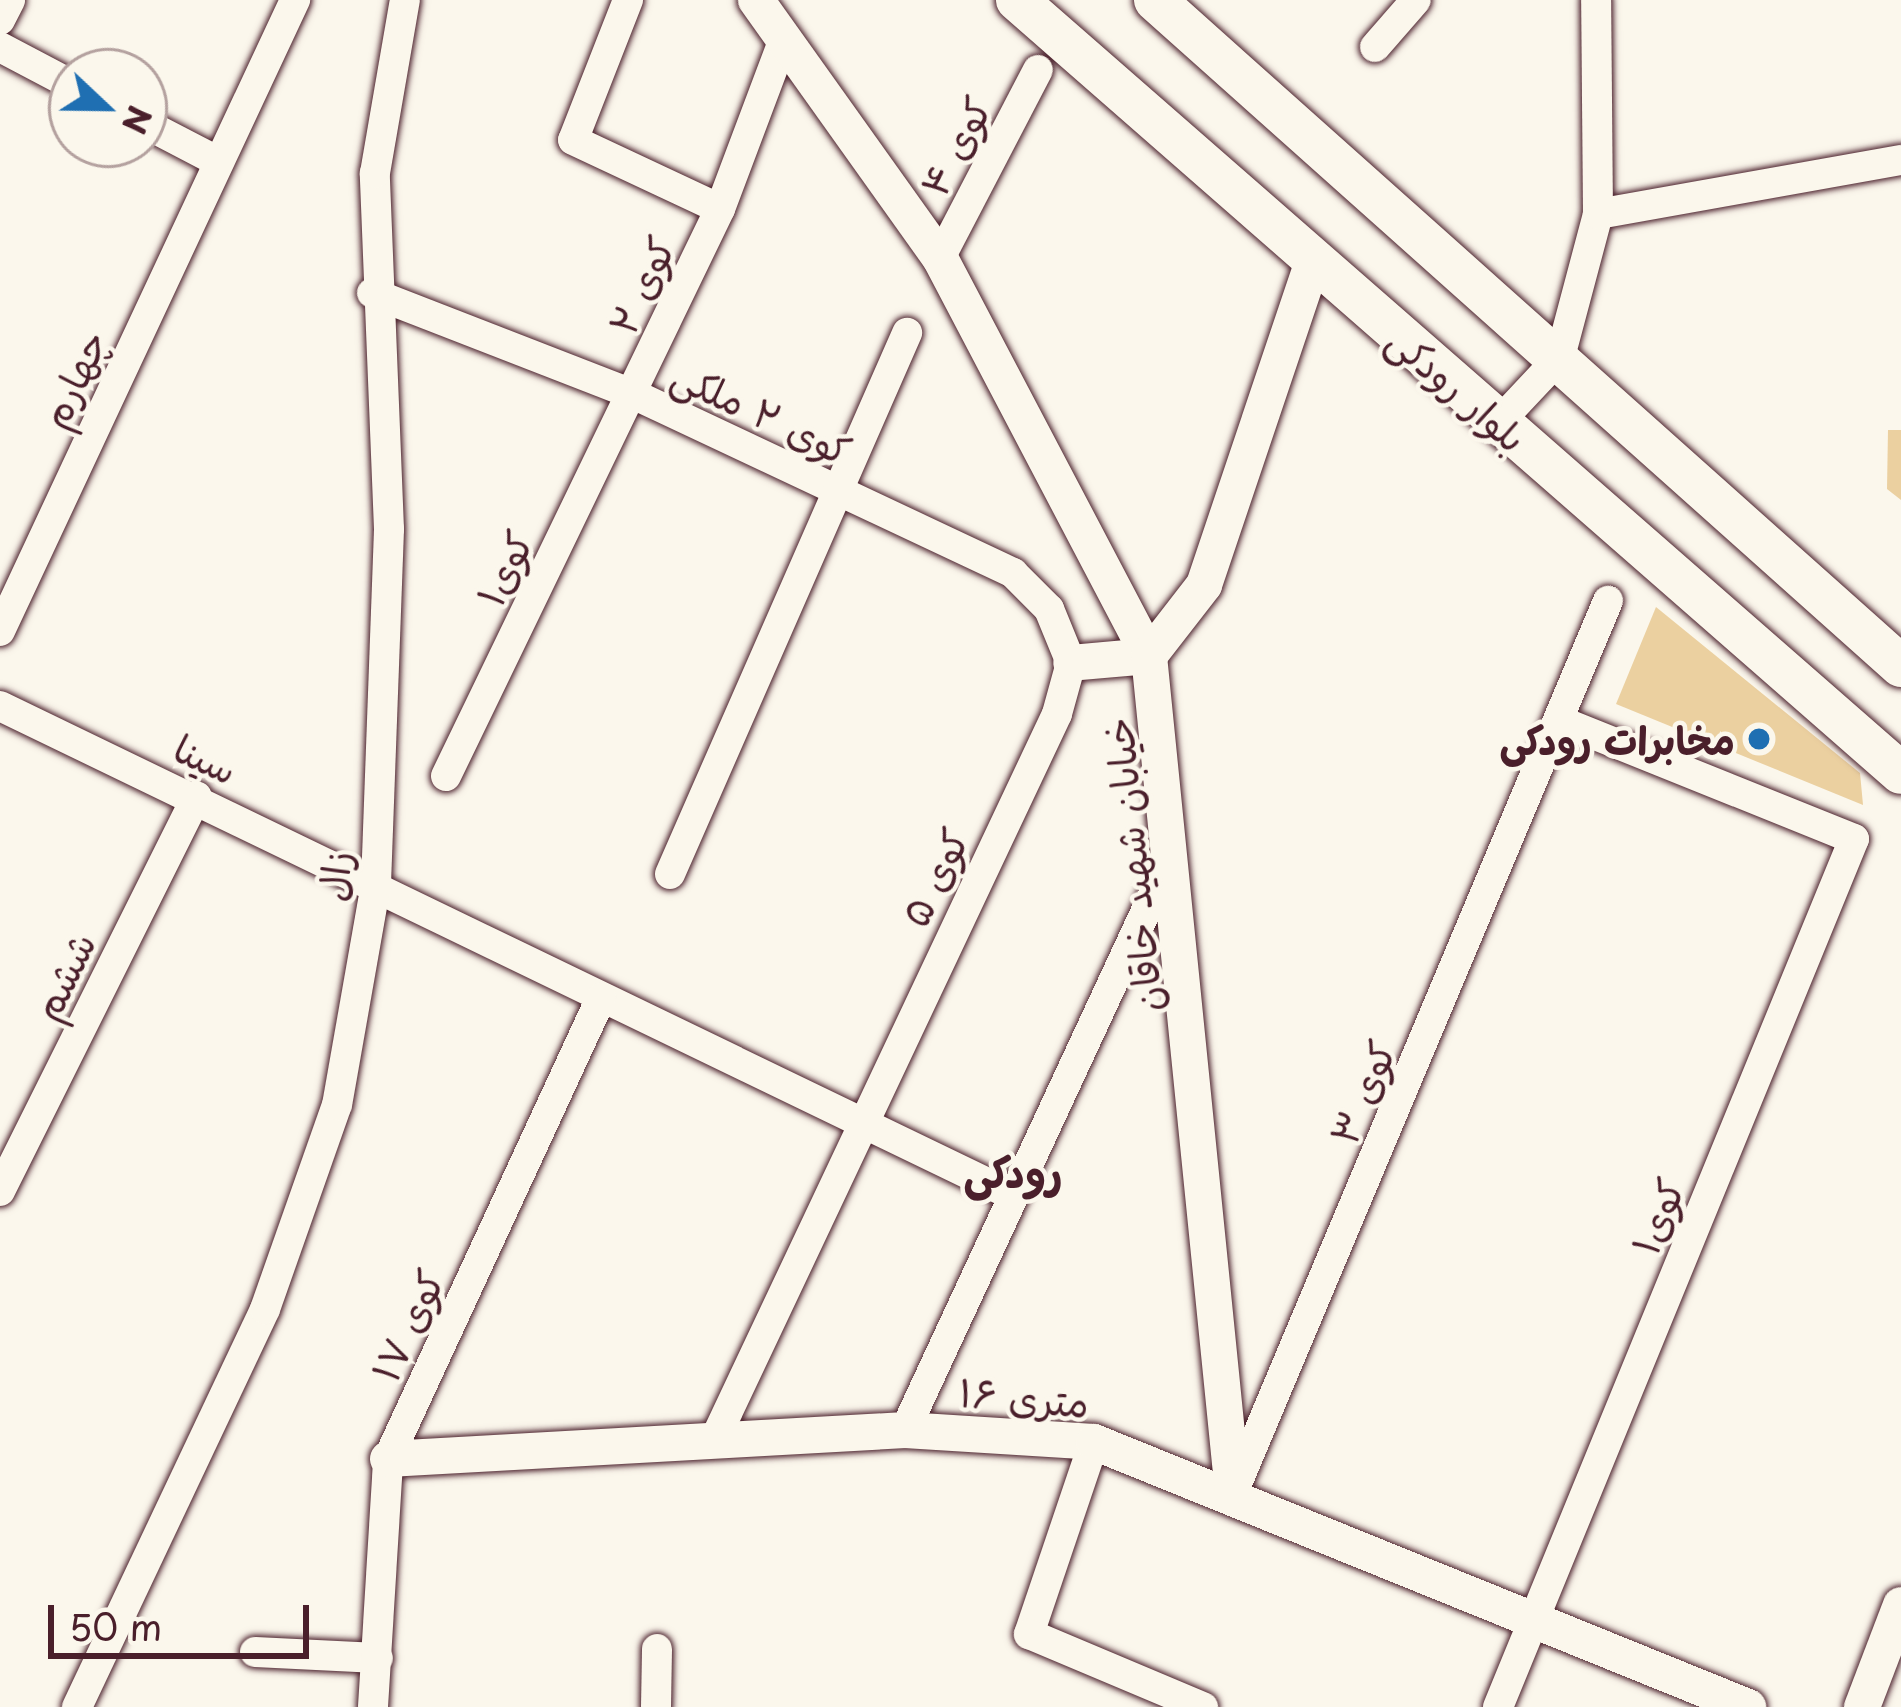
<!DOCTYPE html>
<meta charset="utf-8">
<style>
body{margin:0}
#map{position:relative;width:1901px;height:1707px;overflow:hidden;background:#fbf7ec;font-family:"Playpen Sans","Playpen Sans Arabic",sans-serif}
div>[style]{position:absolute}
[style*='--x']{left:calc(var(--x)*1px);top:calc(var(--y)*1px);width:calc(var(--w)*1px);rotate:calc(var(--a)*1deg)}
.building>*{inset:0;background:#ebd0a0}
.roads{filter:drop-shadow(0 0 3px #4a1f2b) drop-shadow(0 0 3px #4a1f2b)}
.minor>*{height:30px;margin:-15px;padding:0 15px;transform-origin:15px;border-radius:15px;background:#fbf7ec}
.tertiary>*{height:36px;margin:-18px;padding:0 18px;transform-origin:18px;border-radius:18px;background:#fbf7ec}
.secondary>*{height:42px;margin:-21px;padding:0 21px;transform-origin:21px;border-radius:21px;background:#fbf7ec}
.dots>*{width:33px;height:33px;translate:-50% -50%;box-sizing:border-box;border:6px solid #fbf7ec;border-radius:50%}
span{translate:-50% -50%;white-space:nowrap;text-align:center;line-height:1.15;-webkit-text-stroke:9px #fbf7ec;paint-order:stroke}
.street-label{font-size:39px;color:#4a1f2b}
.poi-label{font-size:39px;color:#4a1f2b;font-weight:700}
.right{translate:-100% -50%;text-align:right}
.neighbourhood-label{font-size:42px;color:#4a1f2b;font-weight:700}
.north{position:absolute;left:48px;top:48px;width:120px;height:120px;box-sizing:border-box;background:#fbf7ec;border:3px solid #b4a19f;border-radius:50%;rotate:112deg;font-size:33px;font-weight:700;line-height:48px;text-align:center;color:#4a1f2b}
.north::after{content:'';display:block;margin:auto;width:42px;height:54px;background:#1f6fb2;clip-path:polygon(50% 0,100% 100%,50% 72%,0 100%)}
.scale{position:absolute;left:48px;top:1605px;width:261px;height:54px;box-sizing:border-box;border:6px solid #4a1f2b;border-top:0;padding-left:15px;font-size:36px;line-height:42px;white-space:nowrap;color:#4a1f2b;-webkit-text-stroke:9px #fbf7ec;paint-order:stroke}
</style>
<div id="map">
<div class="building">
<i style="clip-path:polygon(1888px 430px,1901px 430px,1901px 500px,1887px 489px)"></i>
<i style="clip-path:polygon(1656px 607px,1860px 773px,1863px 805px,1616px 704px)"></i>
</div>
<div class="roads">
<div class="minor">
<i style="--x:628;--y:0;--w:150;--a:111.4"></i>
<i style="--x:573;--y:140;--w:162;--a:25.1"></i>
<i style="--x:720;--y:209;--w:179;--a:-69.4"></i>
<i style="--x:0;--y:20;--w:22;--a:-63"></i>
<i style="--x:0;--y:47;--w:81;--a:27.8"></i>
<i style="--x:1375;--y:47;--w:62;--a:-48.9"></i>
<i style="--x:144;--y:123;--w:82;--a:27.5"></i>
<i style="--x:1598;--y:214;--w:308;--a:-10.1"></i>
<i style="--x:940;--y:258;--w:212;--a:-62.5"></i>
<i style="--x:372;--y:293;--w:280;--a:21.2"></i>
<i style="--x:633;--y:394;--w:420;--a:25.2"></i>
<i style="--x:1013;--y:573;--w:51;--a:45"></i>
<i style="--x:1049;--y:609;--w:58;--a:67.8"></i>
<i style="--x:1071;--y:663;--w:53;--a:105.4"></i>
<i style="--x:1057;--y:714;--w:804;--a:115.26"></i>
<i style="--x:1499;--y:422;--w:89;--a:-46.8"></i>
<i style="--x:1560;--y:357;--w:148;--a:-75.1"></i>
<i style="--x:1598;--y:214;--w:214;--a:-90.5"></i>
<i style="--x:0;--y:631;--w:697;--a:-64.94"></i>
<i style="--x:0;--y:706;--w:1119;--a:25.79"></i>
<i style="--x:446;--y:776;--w:630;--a:-64.21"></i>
<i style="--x:670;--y:874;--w:591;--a:-66.34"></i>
<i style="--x:0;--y:1191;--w:441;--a:-63.5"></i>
<i style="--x:905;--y:1430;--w:632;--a:-65.1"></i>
<i style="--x:1094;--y:1442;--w:203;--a:108.7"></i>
<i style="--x:1029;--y:1634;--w:189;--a:22.8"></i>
<i style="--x:1233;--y:1493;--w:968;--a:-67.2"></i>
<i style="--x:255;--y:1652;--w:123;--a:2.8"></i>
<i style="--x:77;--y:1707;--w:440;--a:-64.7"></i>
<i style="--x:265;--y:1309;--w:216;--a:-70.6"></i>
<i style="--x:337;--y:1105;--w:224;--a:-80"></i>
<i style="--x:376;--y:884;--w:355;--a:-87.9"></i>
<i style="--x:389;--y:529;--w:356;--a:-92.3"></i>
<i style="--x:375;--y:173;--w:176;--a:-80.2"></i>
<i style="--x:373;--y:1707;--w:248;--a:-86.5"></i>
<i style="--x:388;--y:1459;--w:508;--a:-65.2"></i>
<i style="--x:656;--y:1707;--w:58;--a:-89"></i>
<i style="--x:1498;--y:1707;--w:938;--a:-67.7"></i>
<i style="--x:1854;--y:839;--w:316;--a:-158.1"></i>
</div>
<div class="tertiary">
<i style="--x:756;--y:0;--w:317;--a:54.5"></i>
<i style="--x:940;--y:258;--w:450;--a:62.3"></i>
<i style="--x:1149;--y:656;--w:78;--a:174.9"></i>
<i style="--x:388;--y:1459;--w:518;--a:-3.21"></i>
<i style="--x:905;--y:1430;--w:189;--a:3.6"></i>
<i style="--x:1094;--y:1442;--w:706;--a:22.06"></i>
<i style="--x:1233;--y:1493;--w:841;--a:-95.73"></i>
<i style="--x:1149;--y:656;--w:90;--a:-52.2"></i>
<i style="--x:1204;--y:585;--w:339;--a:-71.4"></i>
<i style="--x:1862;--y:1707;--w:109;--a:-69.1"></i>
</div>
<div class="secondary">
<i style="--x:1017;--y:0;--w:1174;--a:41.17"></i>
<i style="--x:1155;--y:0;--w:1000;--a:41.76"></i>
</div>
</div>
<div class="dots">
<i style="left:1759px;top:739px;background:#1f6fb2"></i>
</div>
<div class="street-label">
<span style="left:955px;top:146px;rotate:-62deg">کوی ۴</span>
<span style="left:641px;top:285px;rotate:-65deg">کوی ۲</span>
<span style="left:73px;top:379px;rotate:-65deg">چهارم</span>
<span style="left:1458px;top:388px;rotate:41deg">بلوار رودکی</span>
<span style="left:762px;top:412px;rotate:25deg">کوی ۲ ملکی</span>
<span style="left:504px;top:568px;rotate:-64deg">کوی۱</span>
<span style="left:206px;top:758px;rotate:25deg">سینا</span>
<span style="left:1132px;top:865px;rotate:-96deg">خیابان شهید خاقان</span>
<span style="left:334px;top:876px;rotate:-84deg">زال</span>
<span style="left:934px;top:877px;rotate:-64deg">کوی ۵</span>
<span style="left:63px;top:976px;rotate:-64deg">ششم</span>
<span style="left:1362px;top:1092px;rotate:-67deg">کوی ۳</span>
<span style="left:1657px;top:1216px;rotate:-68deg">کوی۱</span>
<span style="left:407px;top:1325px;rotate:-65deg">کوی ۱۷</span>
<span style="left:1024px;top:1397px;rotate:5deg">۱۶ متری</span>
</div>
<div class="poi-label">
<span class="right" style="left:1735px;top:739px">مخابرات رودکی</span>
</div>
<div class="neighbourhood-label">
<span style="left:1013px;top:1171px">رودکی</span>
</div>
<div class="north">N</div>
<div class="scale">50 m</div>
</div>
